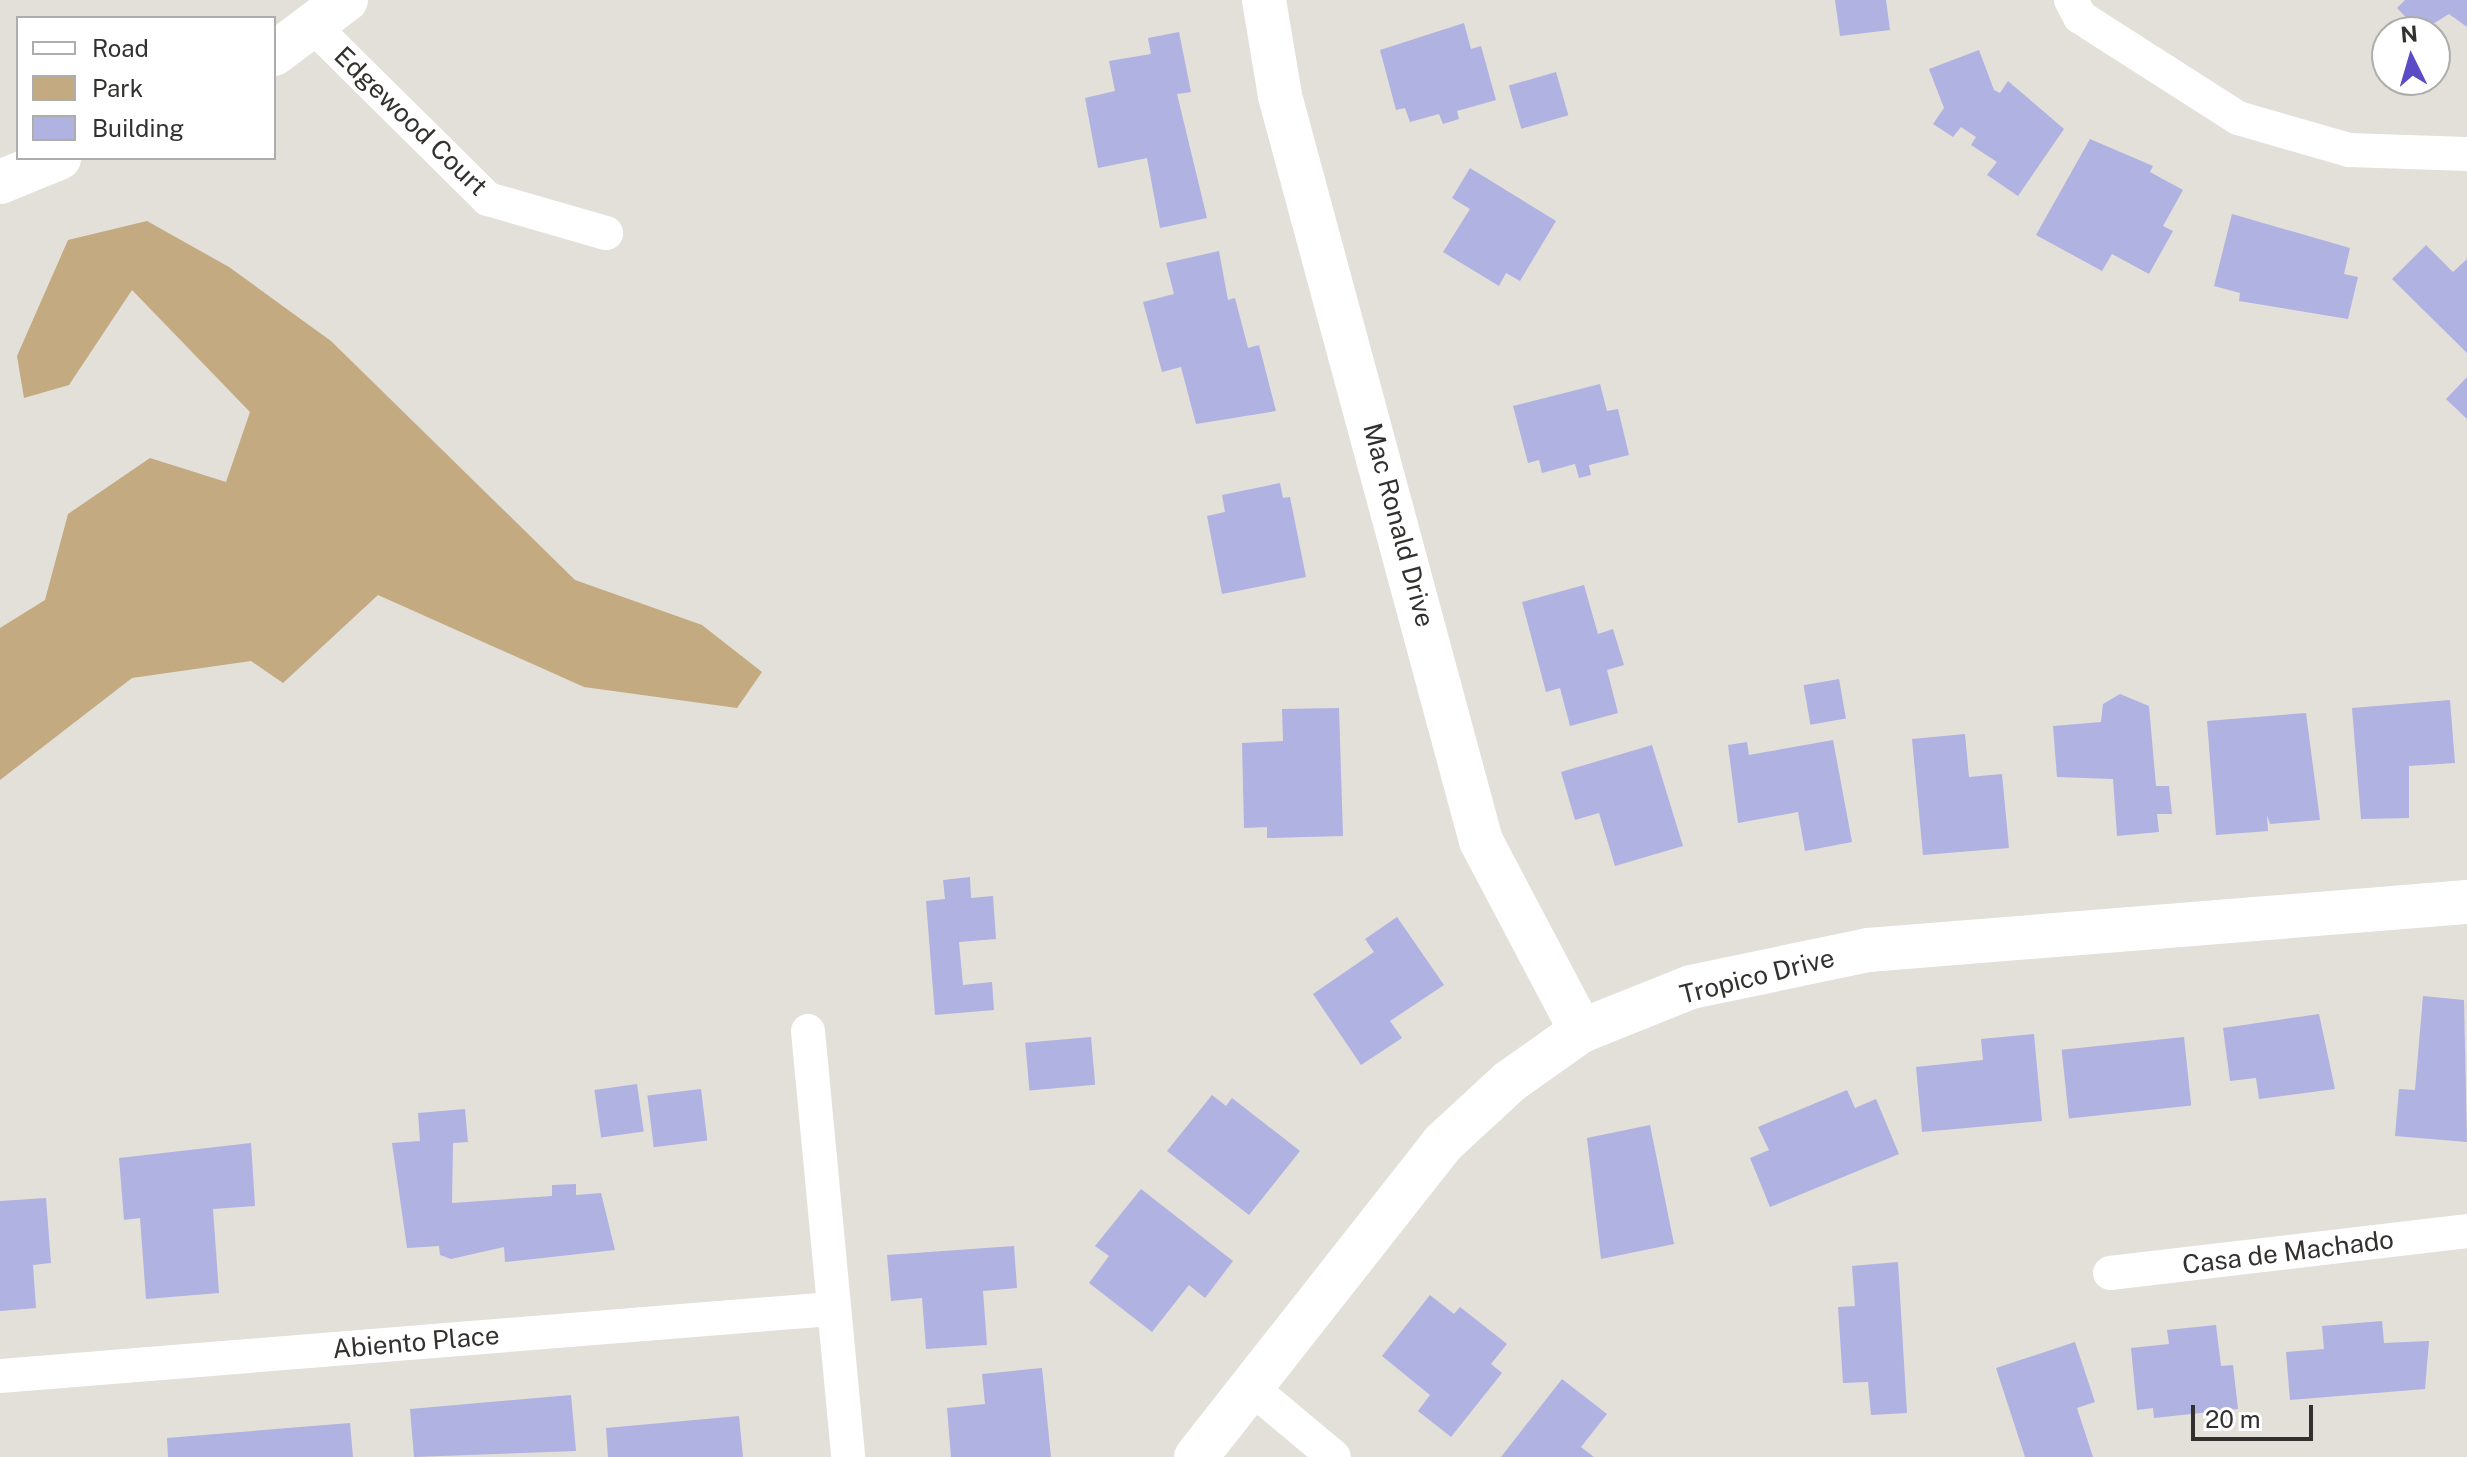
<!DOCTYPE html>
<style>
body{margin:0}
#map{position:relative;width:2467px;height:1457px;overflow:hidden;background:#e3dfd9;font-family:"Public Sans",sans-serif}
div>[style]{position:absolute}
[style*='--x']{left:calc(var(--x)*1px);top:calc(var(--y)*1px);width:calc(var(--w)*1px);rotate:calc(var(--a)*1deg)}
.green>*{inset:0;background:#c3aa81}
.building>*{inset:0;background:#b0b2e2;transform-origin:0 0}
.minor>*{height:34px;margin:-17px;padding:0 17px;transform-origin:17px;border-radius:17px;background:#fff}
.tertiary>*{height:44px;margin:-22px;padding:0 22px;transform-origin:22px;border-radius:22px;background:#fff}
span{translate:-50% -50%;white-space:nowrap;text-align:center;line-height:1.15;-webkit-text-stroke:6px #fff;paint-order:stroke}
.street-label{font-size:26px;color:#33312f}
.legend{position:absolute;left:16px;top:16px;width:260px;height:144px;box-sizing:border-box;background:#fff;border:2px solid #adadac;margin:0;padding:10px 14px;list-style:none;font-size:24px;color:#33312f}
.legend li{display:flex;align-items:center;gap:16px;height:40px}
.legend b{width:40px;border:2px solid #adadac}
.north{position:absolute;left:2371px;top:16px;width:80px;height:80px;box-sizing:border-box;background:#fff;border:2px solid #adadac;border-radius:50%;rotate:355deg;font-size:22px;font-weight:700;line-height:32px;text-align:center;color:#33312f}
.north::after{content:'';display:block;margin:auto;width:28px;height:36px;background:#5b4cc5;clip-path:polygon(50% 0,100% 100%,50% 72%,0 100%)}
.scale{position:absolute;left:2191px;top:1405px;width:122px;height:36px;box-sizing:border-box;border:4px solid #33312f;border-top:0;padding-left:10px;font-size:24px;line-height:28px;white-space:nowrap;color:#33312f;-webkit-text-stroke:6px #fff;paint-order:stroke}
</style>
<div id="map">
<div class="green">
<i style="clip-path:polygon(147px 221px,229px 267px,331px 341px,575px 580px,702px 625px,762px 672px,737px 708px,584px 687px,378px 595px,283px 683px,251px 661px,132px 678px,0 780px,0 628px,45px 600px,68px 514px,150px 458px,226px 482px,250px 412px,132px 290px,69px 385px,24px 398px,17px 356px,68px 240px)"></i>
</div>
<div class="building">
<i style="clip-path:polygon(1835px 0,1886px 0,1890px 30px,1840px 36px)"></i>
<i style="clip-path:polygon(2405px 0,2467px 0,2467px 27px,2449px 14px,2420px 32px,2397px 8px)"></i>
<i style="clip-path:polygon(1464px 23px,1471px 49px,1481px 46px,1496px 100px,1457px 111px,1459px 119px,1443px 124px,1439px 114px,1410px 122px,1405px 108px,1396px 110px,1380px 50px)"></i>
<i style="clip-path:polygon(1179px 32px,1191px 92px,1177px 94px,1207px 218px,1160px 228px,1147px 158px,1098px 168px,1085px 98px,1115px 91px,1109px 61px,1151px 54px,1148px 38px)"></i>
<i style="clip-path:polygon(1979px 50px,1994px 90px,2000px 93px,2008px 81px,2064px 129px,2018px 196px,1987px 175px,1997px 162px,1971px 145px,1976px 137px,1961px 127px,1953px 137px,1933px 124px,1944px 108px,1929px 69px)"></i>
<i style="left:1556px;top:72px;width:45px;height:49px;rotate:74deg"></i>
<i style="clip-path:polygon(2090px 139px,2153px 166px,2150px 172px,2183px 190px,2163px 226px,2173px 231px,2149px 274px,2112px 254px,2102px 271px,2036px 235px)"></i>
<i style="clip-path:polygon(1470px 168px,1556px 221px,1520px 281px,1506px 273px,1499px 286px,1443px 252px,1470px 209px,1452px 198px)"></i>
<i style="clip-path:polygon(2232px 214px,2350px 248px,2344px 274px,2358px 277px,2348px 319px,2239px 301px,2240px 293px,2214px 286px)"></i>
<i style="clip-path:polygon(2426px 245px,2453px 272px,2467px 259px,2467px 353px,2392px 279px)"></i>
<i style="clip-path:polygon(1219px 251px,1228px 300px,1235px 298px,1248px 348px,1259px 345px,1276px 411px,1196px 424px,1181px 367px,1162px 372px,1143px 302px,1174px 294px,1166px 263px)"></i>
<i style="clip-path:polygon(2467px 377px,2467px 419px,2446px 399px)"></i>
<i style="clip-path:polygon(1600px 384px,1607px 411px,1618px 409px,1629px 455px,1589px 465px,1591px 475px,1579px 478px,1575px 464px,1542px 473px,1539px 460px,1528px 463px,1513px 406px)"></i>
<i style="clip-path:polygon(1280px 483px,1283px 498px,1290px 497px,1306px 577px,1222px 594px,1207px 516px,1225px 512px,1222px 495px)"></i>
<i style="clip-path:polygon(1584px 585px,1598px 634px,1613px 629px,1624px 665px,1607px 670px,1618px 713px,1570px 726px,1560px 688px,1546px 692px,1522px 602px)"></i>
<i style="left:1839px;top:679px;width:40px;height:36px;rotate:80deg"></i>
<i style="clip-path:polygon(2120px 694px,2149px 706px,2156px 786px,2169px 786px,2172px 814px,2157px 814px,2159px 832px,2117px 836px,2113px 779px,2057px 777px,2053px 726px,2101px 722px,2103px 704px)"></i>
<i style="clip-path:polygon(2450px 700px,2455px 763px,2409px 766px,2409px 818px,2361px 819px,2352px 708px)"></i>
<i style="clip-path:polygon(1339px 708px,1343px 836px,1267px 838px,1267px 827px,1244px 828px,1242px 743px,1283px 741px,1282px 709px)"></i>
<i style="clip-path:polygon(2306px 713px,2320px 820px,2270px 824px,2267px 815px,2268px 831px,2216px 835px,2207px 721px)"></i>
<i style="clip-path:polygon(1965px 734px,1969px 777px,2002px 774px,2009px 848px,1923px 855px,1912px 739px)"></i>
<i style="clip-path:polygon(1833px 740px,1852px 842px,1805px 851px,1798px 812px,1738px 823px,1728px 745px,1747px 742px,1749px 755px)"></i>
<i style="clip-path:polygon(1652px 745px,1683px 846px,1615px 866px,1599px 813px,1575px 820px,1561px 772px)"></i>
<i style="clip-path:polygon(970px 877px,971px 898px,993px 896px,996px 939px,959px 942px,963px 985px,992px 982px,994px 1010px,935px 1015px,926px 901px,945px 899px,943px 880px)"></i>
<i style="clip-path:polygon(1397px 917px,1444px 985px,1390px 1021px,1402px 1038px,1361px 1065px,1313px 994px,1374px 952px,1365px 939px)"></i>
<i style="clip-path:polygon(2423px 996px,2464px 1000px,2467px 1142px,2395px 1136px,2399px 1089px,2415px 1090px)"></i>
<i style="clip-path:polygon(2319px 1014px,2335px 1089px,2259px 1099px,2256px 1078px,2230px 1081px,2223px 1028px)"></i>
<i style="clip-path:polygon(2034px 1034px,2042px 1121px,1922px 1132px,1916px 1067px,1983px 1060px,1981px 1039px)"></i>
<i style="left:1091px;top:1037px;width:48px;height:66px;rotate:85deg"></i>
<i style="left:2184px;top:1037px;width:69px;height:123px;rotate:84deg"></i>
<i style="left:637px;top:1084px;width:48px;height:43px;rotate:82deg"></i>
<i style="left:701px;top:1089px;width:52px;height:54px;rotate:83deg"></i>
<i style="clip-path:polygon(1847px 1090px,1855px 1108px,1876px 1099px,1899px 1154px,1770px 1207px,1750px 1158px,1769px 1150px,1758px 1127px)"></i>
<i style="clip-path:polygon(1212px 1095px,1226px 1106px,1232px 1098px,1300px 1151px,1249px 1215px,1167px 1151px)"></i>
<i style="clip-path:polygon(465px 1109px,468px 1142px,453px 1143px,452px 1203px,552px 1196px,552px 1185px,576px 1184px,576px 1195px,601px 1193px,615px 1250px,505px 1262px,504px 1247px,451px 1259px,440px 1255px,439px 1246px,407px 1248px,392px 1143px,420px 1141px,418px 1113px)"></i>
<i style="clip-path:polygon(1650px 1125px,1674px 1244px,1601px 1259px,1587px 1138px)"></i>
<i style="clip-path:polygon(251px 1143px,255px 1206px,213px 1209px,219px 1293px,146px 1299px,140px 1218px,124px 1220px,119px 1158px)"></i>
<i style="clip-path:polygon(1141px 1189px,1233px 1261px,1205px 1298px,1189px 1285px,1152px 1332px,1089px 1283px,1109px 1256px,1095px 1246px)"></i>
<i style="clip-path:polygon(46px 1198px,51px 1263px,33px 1265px,36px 1308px,0 1311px,0 1201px)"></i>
<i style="clip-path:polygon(1014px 1246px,1017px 1288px,983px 1291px,987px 1345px,926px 1349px,922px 1298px,891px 1301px,887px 1255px)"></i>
<i style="clip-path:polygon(1898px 1262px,1907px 1413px,1871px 1415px,1868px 1382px,1843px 1383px,1838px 1307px,1855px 1306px,1852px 1266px)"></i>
<i style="clip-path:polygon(1430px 1295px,1454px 1314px,1460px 1307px,1507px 1344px,1491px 1364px,1502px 1373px,1451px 1437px,1418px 1411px,1430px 1395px,1382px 1356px)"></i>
<i style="clip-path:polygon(2382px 1321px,2384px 1343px,2429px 1341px,2425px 1389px,2290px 1400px,2286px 1352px,2324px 1349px,2322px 1326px)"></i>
<i style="clip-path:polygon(2216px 1325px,2221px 1366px,2233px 1365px,2238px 1409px,2154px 1418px,2153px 1408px,2137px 1410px,2131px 1348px,2169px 1344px,2167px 1330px)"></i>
<i style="clip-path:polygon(2075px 1342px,2095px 1402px,2077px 1408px,2093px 1457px,2025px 1457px,1996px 1368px)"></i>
<i style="clip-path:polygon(1042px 1368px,1051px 1457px,951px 1457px,947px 1408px,985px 1404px,982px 1374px)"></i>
<i style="clip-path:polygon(1562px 1379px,1607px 1414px,1581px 1447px,1594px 1457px,1501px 1457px)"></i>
<i style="clip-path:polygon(571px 1395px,576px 1451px,414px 1457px,410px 1409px)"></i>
<i style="clip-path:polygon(739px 1416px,743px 1457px,608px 1457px,606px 1428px)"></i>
<i style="clip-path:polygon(350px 1423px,353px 1457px,168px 1457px,167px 1438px)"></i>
</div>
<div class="minor">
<i style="--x:2071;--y:0;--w:19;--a:62"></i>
<i style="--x:2080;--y:17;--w:188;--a:32.6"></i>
<i style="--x:2238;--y:118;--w:116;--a:16.1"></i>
<i style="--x:2349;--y:150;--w:118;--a:1.9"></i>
<i style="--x:314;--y:27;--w:245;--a:44.7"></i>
<i style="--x:488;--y:199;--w:123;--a:16.1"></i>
<i style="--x:808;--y:1031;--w:428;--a:84.6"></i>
<i style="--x:2110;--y:1273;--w:359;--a:-6.7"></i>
<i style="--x:0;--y:1376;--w:834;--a:-4.61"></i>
<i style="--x:1254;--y:1390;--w:104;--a:39.9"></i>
</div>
<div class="tertiary">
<i style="--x:1264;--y:0;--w:97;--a:80.5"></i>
<i style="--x:1280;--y:96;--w:772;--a:74.9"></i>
<i style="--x:1481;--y:841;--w:215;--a:62.2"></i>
<i style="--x:274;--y:54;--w:90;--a:-36.9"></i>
<i style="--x:0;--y:182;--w:64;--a:-22.1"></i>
<i style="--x:1196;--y:1457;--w:400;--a:-51.8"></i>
<i style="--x:1443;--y:1143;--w:90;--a:-42.7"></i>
<i style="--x:1509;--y:1082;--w:88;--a:-35.3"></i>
<i style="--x:1581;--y:1031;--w:118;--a:-21.8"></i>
<i style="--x:1691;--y:987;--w:181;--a:-11.8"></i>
<i style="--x:1868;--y:950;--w:601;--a:-4.58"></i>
</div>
<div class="street-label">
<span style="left:411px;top:121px;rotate:44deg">Edgewood Court</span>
<span style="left:1399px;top:525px;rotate:75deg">Mac Ronald Drive</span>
<span style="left:1757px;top:976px;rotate:-14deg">Tropico Drive</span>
<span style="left:2288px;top:1252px;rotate:-7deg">Casa de Machado</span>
<span style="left:416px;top:1342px;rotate:-5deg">Abiento Place</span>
</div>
<ul class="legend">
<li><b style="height:10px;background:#fff"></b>Road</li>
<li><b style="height:22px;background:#c3aa81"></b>Park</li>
<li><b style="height:22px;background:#b0b2e2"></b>Building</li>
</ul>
<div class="north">N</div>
<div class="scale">20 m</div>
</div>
